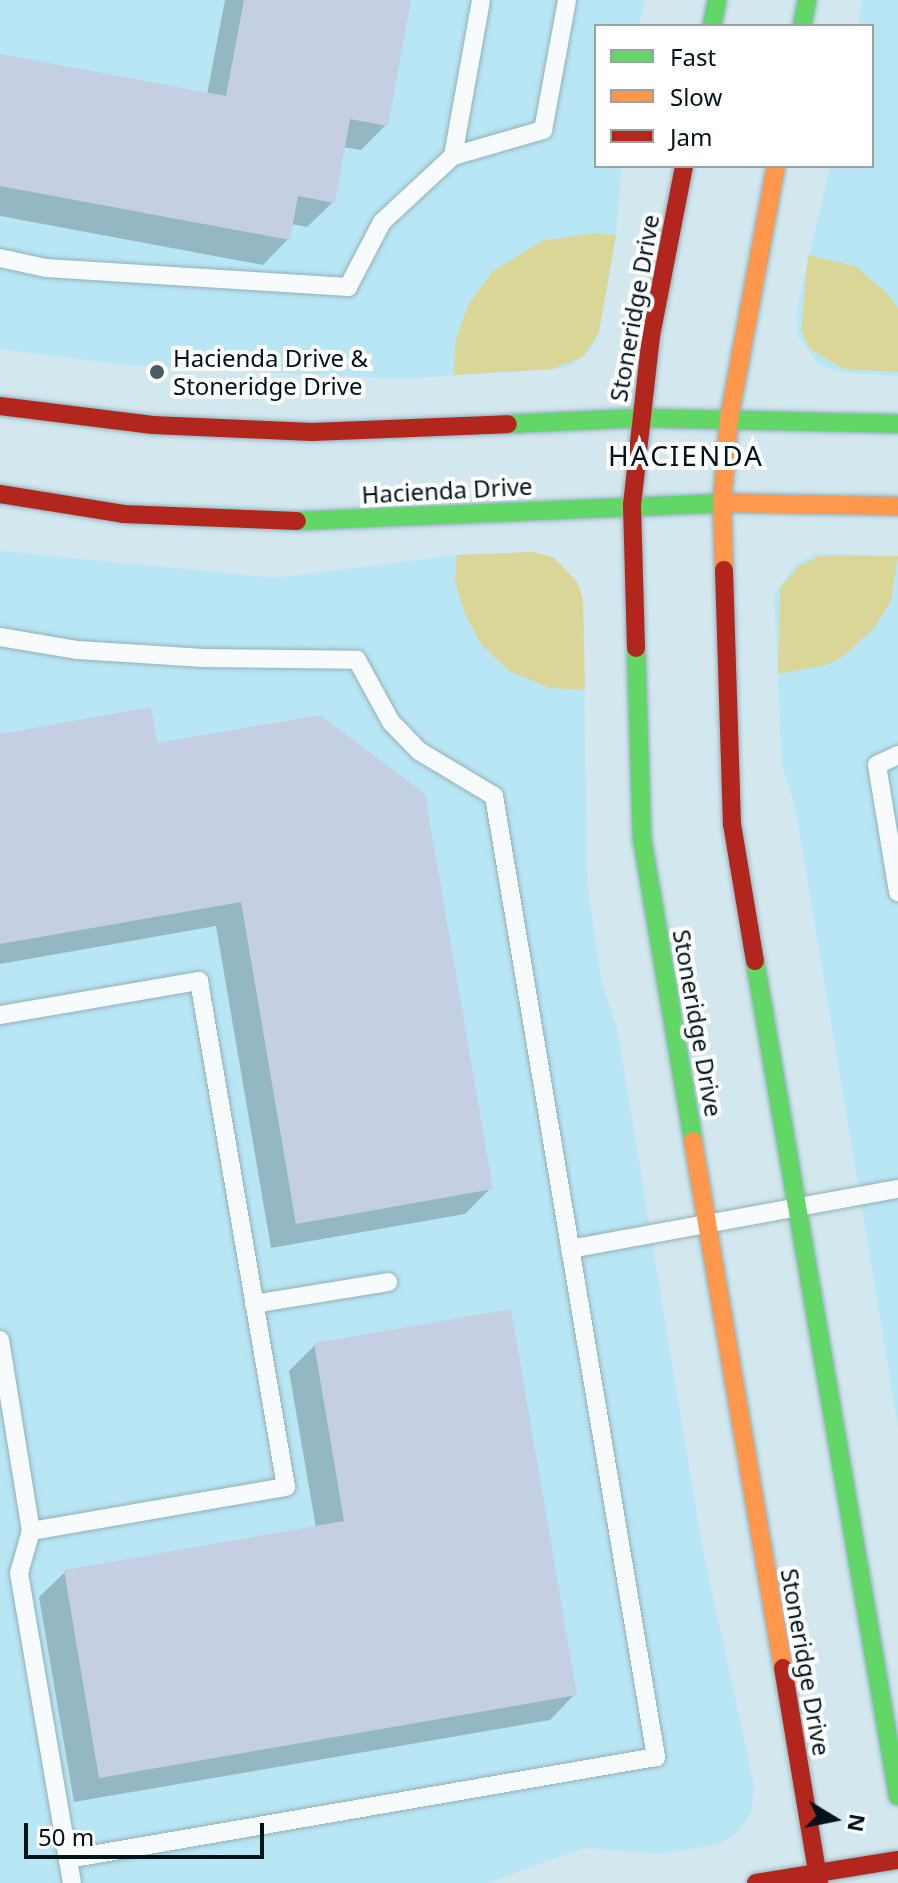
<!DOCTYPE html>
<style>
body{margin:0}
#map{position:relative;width:898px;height:1883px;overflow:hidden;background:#d2e7ee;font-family:"Noto Sans",sans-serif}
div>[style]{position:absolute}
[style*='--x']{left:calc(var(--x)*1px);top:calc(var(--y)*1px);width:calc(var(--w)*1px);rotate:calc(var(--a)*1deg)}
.built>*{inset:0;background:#b9e6f4}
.green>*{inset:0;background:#d9d698}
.shadow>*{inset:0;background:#0003}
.building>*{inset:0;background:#c4cfe3}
.roads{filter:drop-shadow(0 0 2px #91b1ba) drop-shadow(0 0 2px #91b1ba)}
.lane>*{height:18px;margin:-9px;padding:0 9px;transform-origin:9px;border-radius:9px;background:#f8fbfc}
.fast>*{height:18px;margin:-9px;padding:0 9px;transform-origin:9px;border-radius:9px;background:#63d668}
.slow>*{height:18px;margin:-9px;padding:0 9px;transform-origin:9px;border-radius:9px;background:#ff974d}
.jam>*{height:18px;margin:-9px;padding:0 9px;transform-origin:9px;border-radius:9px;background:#b3261e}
.dots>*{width:22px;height:22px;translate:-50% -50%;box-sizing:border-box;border:4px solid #fff;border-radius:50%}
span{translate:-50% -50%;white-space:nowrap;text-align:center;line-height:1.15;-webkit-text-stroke:8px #fff;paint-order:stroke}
.street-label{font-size:24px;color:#001319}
.poi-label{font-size:24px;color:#001319}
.left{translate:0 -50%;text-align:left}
.quarter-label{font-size:28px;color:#001319;letter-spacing:2px}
.legend{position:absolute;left:594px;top:24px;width:280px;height:144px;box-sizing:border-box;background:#fff;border:2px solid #99a1a3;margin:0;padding:10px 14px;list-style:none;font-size:24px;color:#001319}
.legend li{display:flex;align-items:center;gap:16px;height:40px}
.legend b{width:40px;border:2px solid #99a1a3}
.north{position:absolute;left:794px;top:1779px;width:80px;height:80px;-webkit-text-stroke:6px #fff;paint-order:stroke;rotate:100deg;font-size:22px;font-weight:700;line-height:32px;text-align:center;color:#001319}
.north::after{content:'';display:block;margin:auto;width:28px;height:36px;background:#001319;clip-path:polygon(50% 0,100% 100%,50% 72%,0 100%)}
.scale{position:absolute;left:24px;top:1823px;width:240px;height:36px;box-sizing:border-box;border:4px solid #001319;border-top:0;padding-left:10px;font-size:24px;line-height:28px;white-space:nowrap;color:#001319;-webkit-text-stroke:6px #fff;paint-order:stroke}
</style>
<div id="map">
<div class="built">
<i style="clip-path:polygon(0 0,645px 0,639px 26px,596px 26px,596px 166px,621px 166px,621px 176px,616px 235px,599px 332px,591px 349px,569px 367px,553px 369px,401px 379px,126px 365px,0 349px)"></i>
<i style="clip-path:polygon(862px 0,898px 0,898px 376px,839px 372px,819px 365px,797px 335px,796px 314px,830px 166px,872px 166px,872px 26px,858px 26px)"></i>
<i style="clip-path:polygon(0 551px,276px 578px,457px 555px,533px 552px,554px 558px,577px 582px,583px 599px,587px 882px,602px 984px,617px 1028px,702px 1545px,754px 1785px,751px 1813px,738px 1832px,719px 1844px,660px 1854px,584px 1848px,487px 1883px,0 1883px)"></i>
<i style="clip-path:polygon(816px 553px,898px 556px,898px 1427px,796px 811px,782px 765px,774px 595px,795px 565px)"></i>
</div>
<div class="green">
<i style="clip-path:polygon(594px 233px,616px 235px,599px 332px,584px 356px,553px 369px,454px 375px,455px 343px,468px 305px,492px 272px,542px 241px)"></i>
<i style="clip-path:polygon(808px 255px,855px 266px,886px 292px,898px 308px,898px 372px,843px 369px,809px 348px,801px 329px)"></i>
<i style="clip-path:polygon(533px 552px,554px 558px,577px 582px,583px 599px,585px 690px,550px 688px,509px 671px,481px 644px,465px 614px,455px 581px,457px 555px)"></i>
<i style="clip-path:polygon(820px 556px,898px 556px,891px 601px,874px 628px,845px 655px,829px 664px,778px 674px,780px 588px,799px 566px)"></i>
</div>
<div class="shadow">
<i style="clip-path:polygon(225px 0,409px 0,386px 125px,361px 150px,343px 147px,333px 202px,307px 227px,291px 224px,288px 239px,263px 265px,0 216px,0 56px,207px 94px)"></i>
<i style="clip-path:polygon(0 736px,156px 745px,490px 1189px,465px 1214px,271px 1248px,216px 926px,0 964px)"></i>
<i style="clip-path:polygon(315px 1345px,575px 1694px,550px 1720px,74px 1802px,39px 1597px,65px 1572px,316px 1528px,289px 1371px)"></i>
</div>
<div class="building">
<i style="clip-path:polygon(244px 0,411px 0,388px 126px,350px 119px,335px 203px,298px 196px,290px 240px,0 186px,0 54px,226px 96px)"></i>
<i style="clip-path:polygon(151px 707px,157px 743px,320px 715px,425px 794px,493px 1189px,296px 1224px,241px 902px,0 944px,0 734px)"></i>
<i style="clip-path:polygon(511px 1309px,577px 1695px,99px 1778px,64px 1570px,344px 1521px,314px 1343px)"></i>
</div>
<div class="roads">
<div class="lane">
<i style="--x:453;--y:156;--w:158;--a:-79.8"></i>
<i style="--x:0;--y:258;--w:47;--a:12.3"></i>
<i style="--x:46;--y:268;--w:303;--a:3.6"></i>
<i style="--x:348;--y:287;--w:73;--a:-62.4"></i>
<i style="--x:382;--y:222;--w:97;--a:-42.9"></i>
<i style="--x:453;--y:156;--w:94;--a:-16.1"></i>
<i style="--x:543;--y:130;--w:132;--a:-79.5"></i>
<i style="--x:0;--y:637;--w:79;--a:9.5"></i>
<i style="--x:78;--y:650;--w:126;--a:3.6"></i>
<i style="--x:204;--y:658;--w:153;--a:0.7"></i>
<i style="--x:357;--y:660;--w:71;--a:61.3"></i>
<i style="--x:391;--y:722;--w:40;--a:46"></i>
<i style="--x:419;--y:751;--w:87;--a:31"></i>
<i style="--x:494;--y:796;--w:975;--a:80.43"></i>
<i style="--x:656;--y:1757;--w:597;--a:170.16"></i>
<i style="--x:898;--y:755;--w:23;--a:155"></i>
<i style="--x:877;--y:765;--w:129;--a:80.6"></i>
<i style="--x:0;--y:1015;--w:202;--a:-9.7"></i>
<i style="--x:199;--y:981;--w:513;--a:80.24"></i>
<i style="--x:286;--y:1487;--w:259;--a:170.2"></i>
<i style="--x:570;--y:1249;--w:333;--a:-10.4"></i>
<i style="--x:254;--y:1304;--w:136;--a:-9.3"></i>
<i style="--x:0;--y:1340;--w:193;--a:80.8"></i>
<i style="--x:31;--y:1531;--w:44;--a:105.9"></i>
<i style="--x:19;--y:1573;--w:314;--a:80.3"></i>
</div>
<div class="fast">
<i style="--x:712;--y:26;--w:26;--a:-79"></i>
<i style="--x:802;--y:26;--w:26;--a:-79"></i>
<i style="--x:508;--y:424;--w:132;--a:-2.6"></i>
<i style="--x:640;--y:418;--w:258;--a:1.3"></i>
<i style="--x:297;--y:521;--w:431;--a:-2.4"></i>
<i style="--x:636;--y:648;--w:190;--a:88.2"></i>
<i style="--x:642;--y:838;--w:307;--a:80.4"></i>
<i style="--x:755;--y:961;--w:847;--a:80.28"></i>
</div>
<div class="slow">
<i style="--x:728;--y:503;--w:170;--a:1"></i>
<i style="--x:724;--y:570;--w:67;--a:-91.7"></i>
<i style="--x:722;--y:503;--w:84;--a:-85.2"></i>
<i style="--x:729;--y:419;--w:257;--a:-79.5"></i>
<i style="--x:693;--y:1141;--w:535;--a:80.31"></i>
</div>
<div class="jam">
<i style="--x:0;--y:406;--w:154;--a:7.1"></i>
<i style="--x:153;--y:425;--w:159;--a:2.5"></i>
<i style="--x:312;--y:432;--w:196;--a:-2.3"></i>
<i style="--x:0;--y:494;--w:125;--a:9.2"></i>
<i style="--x:123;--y:514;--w:174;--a:2.3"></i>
<i style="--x:724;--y:570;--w:254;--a:88.2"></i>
<i style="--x:732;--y:824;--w:139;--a:80.5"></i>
<i style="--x:636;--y:648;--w:143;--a:-91.6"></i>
<i style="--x:632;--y:505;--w:170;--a:-83.6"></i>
<i style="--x:651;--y:336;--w:173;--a:-79"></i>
<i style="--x:783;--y:1668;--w:218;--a:80.5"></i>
<i style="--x:756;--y:1883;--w:144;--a:-9.2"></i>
</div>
</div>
<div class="dots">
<i style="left:157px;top:372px;background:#4a5d64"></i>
</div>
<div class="street-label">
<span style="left:634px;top:308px;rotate:-80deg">Stoneridge Drive</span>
<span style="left:447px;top:490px;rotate:-3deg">Hacienda Drive</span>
<span style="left:698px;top:1023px;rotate:80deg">Stoneridge Drive</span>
<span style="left:806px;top:1662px;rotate:80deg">Stoneridge Drive</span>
</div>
<div class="poi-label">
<span class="left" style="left:173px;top:372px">Hacienda Drive &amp;<br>Stoneridge Drive</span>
</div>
<div class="quarter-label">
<span style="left:686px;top:455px">HACIENDA</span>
</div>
<ul class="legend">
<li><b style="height:10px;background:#63d668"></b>Fast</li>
<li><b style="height:10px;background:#ff974d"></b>Slow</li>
<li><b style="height:10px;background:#b3261e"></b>Jam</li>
</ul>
<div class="north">N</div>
<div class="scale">50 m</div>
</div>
